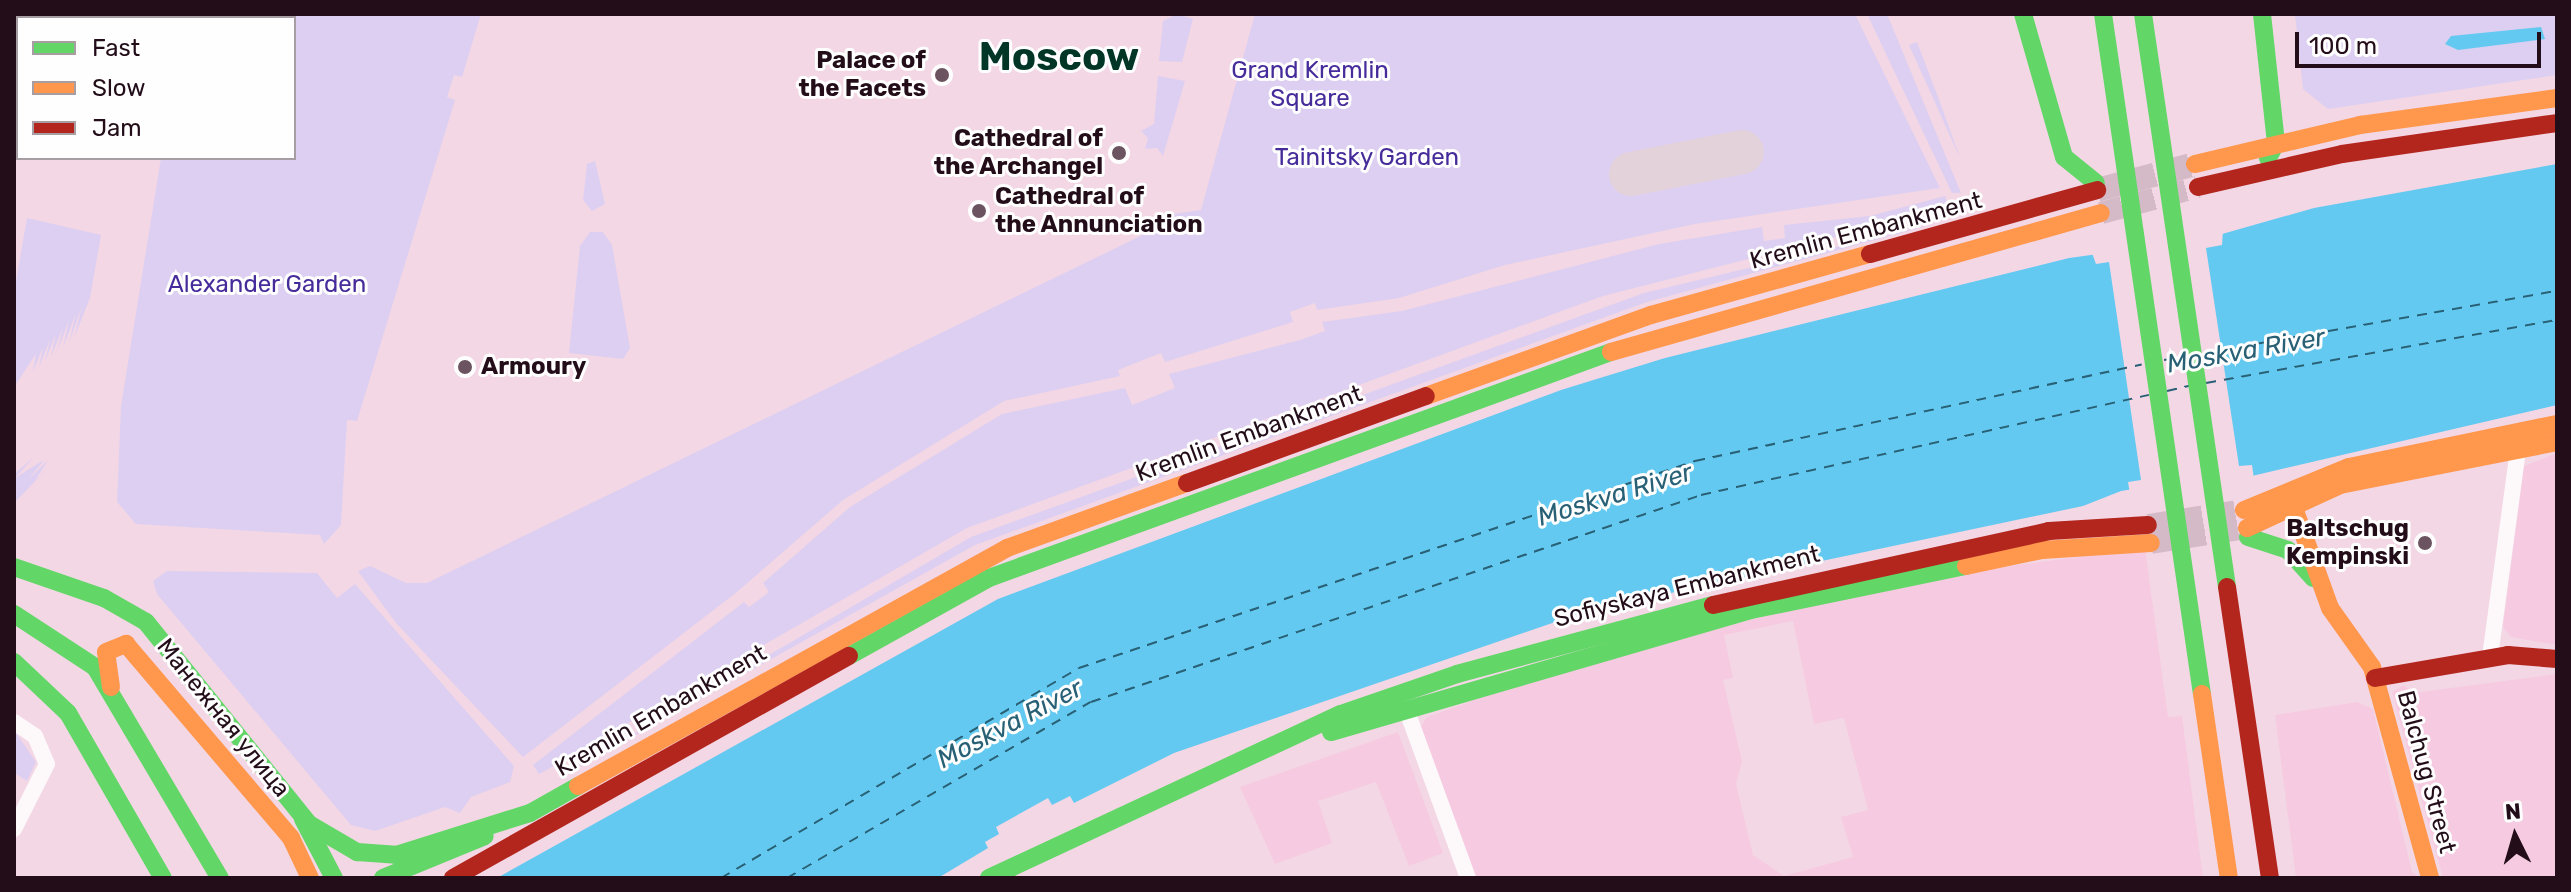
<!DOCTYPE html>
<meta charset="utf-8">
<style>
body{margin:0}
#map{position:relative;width:2571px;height:892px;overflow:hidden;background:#f3d7e5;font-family:Rubik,sans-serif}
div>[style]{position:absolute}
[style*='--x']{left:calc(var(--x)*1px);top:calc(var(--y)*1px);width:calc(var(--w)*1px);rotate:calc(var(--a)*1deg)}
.built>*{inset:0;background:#f6cbe1}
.green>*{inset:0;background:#ddcff1}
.water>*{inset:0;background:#64c9f0}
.pier>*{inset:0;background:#f3d7e5}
.ferry>*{height:2px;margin-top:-1px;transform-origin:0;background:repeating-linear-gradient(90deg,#286075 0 10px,transparent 0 18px)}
.taxiway>*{height:44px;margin:-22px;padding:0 22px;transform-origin:22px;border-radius:22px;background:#e4d2db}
.secondary-tunnel>*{height:22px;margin-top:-11px;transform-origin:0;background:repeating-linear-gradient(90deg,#d4b9c6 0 22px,transparent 0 33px)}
.primary-tunnel>*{height:24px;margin-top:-12px;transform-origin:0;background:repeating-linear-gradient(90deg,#d4b9c6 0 24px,transparent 0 36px)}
.street>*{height:16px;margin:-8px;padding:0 8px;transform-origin:8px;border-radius:8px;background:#fdf9fb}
.fast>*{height:18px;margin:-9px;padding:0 9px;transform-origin:9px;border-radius:9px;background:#63d668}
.slow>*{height:18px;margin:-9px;padding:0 9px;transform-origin:9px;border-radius:9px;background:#ff974d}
.jam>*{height:18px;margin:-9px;padding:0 9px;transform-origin:9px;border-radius:9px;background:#b3261e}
.dots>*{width:22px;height:22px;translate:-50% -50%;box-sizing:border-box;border:4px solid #fefefe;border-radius:50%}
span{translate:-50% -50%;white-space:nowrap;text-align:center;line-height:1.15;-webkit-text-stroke:6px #fefefe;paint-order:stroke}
.poi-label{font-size:24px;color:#220d19;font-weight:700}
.right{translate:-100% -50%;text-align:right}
.left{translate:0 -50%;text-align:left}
.park-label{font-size:24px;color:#462c9b}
.street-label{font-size:24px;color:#220d19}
.water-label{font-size:26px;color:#286075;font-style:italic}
.town-label{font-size:40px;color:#013525;font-weight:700}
.frame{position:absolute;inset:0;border:16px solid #220d19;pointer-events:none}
.legend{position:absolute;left:16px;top:16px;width:280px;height:144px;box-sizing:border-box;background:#fefefe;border:2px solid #a69ea2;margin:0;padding:10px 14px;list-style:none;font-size:24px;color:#220d19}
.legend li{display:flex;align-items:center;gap:16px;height:40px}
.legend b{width:40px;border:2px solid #a69ea2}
.north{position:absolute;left:2475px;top:796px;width:80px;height:80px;-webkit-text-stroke:6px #fefefe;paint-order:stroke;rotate:355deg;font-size:22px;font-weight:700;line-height:32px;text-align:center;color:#220d19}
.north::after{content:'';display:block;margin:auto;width:28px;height:36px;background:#220d19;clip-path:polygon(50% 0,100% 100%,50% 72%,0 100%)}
.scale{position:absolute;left:2295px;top:32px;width:246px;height:36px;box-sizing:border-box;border:4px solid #220d19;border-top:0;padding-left:10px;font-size:24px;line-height:28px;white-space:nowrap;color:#220d19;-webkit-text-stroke:6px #fefefe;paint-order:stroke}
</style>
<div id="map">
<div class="built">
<i style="clip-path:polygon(2557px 453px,2557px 645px,2511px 637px,2503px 627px,2524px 466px)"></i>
<i style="clip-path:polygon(evenodd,2145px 548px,2168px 717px,2182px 716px,2203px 878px,1475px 878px,1420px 728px,1427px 717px,1562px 669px,1780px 612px,2016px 565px,2145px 548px,1793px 621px,1814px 724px,1844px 718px,1868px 810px,1841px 817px,1853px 857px,1784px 876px,1753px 855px,1736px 784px,1742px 761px,1723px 680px,1733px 678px,1724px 635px,1793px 621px)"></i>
<i style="clip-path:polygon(2557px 674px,2557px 878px,2443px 878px,2392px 692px,2404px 685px,2413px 693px)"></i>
<i style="clip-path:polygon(2357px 702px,2373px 709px,2412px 872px,2420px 878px,2296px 878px,2275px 715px)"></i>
<i style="clip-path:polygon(1398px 732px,1443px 853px,1409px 866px,1376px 782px,1318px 801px,1332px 843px,1275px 864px,1240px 787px)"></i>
</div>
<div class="green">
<i style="clip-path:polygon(186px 14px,481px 14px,462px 77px,454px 75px,447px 97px,455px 100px,357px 421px,347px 420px,341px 525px,324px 544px,320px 535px,136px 524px,117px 502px,121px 406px,161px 158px,294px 158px,294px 18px)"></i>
<i style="clip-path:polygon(1177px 14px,1193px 19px,1182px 62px,1159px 61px,1163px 21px)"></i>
<i style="clip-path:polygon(1255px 14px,1855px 14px,1940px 188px,1695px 224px,1505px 265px,1399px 298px,1317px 310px,1315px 303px,1290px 312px,1293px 322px,1165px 362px,1161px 353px,1118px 370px,1120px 376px,1004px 401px,843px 500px,737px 592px,523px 757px,396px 623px,358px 571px,370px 566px,406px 583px,427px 583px,1157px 228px,1158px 216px,1201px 210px)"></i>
<i style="clip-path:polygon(1867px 14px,1887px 14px,1961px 193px,1952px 193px)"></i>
<i style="clip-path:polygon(2295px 14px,2557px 14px,2557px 75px,2328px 109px,2303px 89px)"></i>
<i style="clip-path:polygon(1917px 42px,1941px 105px,1960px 158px,1909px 45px)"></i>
<i style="clip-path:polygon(1158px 76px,1185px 81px,1163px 156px,1157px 148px,1145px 149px,1148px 138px,1141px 131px,1154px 124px)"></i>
<i style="clip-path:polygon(595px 161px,605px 204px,592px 211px,583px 200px,587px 164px)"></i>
<i style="clip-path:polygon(1945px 196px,1949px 208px,1603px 296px,967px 528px,545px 771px,539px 774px,533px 765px,744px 602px,749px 607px,769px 592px,763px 583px,850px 507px,1002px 414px,1125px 388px,1132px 405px,1175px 388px,1169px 374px,1300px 340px,1325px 331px,1322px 322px,1402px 311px,1659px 244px,1762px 227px,1764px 241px,1785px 238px,1784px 225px,1870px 216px)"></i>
<i style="clip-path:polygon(27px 218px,101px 235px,90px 298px,74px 338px,82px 306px,69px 343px,76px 313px,63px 348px,69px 320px,57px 352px,63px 327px,51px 357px,56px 333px,45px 362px,50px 340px,39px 367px,43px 347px,33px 372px,36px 354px,14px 387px,14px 293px)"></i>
<i style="clip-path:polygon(1941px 222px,1647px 302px,975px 545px,555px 780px,971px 537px,1644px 293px)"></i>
<i style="clip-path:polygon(590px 232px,603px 232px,612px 245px,630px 348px,623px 359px,569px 353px,580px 246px)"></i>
<i style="clip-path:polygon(33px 458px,15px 478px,44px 460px,28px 480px,48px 460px,35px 481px,55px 461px,14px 503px,14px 474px)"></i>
<i style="clip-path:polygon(167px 571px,317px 573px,337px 598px,355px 584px,514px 766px,510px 782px,471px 797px,460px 813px,445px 807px,375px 831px,351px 825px,157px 594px,153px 581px)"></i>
<i style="clip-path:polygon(14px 730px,36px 762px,27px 781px,16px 774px)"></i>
</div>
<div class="water">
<i style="clip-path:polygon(2541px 27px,2545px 39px,2458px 50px,2445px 44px,2451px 36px)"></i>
<i style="clip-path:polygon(2557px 164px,2557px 405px,2252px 476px,2250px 470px,2121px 491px,2083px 506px,1590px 610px,1174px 753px,1074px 803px,1070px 796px,1052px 805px,1048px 798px,996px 827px,999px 834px,985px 842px,988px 848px,938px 878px,497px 878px,998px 599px,1561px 390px,1665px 358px,2069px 258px,2201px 240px,2314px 208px)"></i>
</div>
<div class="pier">
<i style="clip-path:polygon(2223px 230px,2222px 245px,2206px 248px,2239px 466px,2252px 465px,2254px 479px,2130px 494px,2128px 482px,2141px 480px,2109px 262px,2096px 264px,2092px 253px)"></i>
</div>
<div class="ferry">
<i style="--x:2204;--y:353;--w:358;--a:-10"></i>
<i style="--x:2164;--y:360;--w:18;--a:-9"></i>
<i style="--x:2206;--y:383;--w:357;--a:-10.2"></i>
<i style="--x:2167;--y:391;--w:23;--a:-13"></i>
<i style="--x:721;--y:878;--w:415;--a:-30.4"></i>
<i style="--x:1079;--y:668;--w:650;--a:-18.57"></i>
<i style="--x:1695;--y:461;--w:457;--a:-12.2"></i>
<i style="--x:787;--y:878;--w:351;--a:-30.1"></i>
<i style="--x:1091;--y:702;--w:644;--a:-18.74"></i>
<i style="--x:1701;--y:495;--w:459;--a:-12.6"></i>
</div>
<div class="taxiway">
<i style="--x:1631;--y:174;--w:113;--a:-11.2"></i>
</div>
<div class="secondary-tunnel">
<i style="--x:2101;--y:213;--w:100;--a:-15"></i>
<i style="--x:2148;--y:525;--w:97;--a:-8.9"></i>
<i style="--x:2151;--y:543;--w:97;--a:-8.9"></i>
</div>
<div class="primary-tunnel">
<i style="--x:2097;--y:190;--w:101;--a:-14.9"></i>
</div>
<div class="street">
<i style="--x:2490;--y:657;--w:210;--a:-82.3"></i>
<i style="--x:1404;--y:703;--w:186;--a:69.9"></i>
<i style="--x:14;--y:722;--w:25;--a:34"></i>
<i style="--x:35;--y:736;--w:30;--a:67"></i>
<i style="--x:47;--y:764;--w:73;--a:116.9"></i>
</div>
<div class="fast">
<i style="--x:2023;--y:14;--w:149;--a:74"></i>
<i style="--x:2064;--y:157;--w:41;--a:39.1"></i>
<i style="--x:2103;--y:14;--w:687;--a:81.72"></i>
<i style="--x:2143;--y:14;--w:579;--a:81.66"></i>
<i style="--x:2262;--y:14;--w:130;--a:83.8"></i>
<i style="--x:2276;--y:143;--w:17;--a:118"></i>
<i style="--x:2248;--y:537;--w:42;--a:18"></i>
<i style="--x:2288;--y:550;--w:38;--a:48"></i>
<i style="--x:14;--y:567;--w:95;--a:19"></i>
<i style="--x:104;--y:598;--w:48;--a:29.7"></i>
<i style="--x:146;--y:622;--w:260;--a:51.1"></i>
<i style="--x:309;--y:824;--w:56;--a:30.3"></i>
<i style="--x:357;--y:852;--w:39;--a:4"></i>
<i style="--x:396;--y:855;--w:140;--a:-17.4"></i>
<i style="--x:530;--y:813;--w:55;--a:-29.4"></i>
<i style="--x:14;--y:614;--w:97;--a:33.2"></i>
<i style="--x:95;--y:667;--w:245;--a:59.4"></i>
<i style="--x:849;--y:656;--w:160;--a:-29.1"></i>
<i style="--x:989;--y:578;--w:662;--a:-19.97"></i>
<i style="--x:14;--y:662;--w:74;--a:43.4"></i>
<i style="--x:68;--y:713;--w:190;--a:60.1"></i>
<i style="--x:1331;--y:732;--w:437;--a:-16.2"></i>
<i style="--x:1751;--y:610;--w:219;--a:-11.6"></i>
<i style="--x:303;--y:819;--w:67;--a:62.3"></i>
<i style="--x:383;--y:878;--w:110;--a:-22.4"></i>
<i style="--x:989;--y:878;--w:388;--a:-25"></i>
<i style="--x:1341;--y:714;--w:123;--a:-19"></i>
<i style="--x:1457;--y:674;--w:265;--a:-15.1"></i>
</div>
<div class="slow">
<i style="--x:2195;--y:164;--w:170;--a:-13.3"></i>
<i style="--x:2360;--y:125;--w:199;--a:-7.8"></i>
<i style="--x:1611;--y:352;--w:509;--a:-15.84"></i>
<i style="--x:1426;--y:396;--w:239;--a:-19.8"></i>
<i style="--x:1651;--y:315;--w:227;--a:-15.6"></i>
<i style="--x:2289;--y:494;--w:121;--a:70.2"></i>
<i style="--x:2330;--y:608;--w:72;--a:54.6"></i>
<i style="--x:2372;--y:667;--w:219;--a:74.6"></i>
<i style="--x:2244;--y:510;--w:113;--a:-22.3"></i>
<i style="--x:2349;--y:467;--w:212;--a:-11.7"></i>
<i style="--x:2247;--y:528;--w:102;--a:-24.8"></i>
<i style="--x:2340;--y:485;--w:221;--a:-11.2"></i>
<i style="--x:1966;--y:566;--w:78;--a:-11.9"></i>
<i style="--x:2042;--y:550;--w:109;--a:-3.7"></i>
<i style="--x:111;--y:687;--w:35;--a:-98"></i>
<i style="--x:106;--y:652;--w:22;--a:-22"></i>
<i style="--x:126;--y:644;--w:255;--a:49.6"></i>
<i style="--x:291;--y:838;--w:44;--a:64.6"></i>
<i style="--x:2202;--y:694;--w:186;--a:81.7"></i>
<i style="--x:578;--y:786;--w:491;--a:-29"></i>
<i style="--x:1007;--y:548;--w:191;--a:-19.9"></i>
</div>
<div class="jam">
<i style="--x:2198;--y:187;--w:148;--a:-12.9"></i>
<i style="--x:2342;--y:154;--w:217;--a:-8.2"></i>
<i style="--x:1870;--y:254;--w:236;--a:-15.7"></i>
<i style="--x:1187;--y:483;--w:254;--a:-20"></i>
<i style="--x:2227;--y:587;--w:294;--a:81.6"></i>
<i style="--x:1713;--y:605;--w:344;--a:-12.4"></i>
<i style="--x:2049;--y:531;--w:99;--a:-3.5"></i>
<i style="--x:2375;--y:678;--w:135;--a:-9.8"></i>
<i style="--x:2508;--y:655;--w:49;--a:4.7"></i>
<i style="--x:453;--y:878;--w:454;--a:-29.3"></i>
</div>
<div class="dots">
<i style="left:942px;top:75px;background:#6b5460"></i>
<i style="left:1119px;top:153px;background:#6b5460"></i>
<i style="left:979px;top:211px;background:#6b5460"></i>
<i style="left:465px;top:367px;background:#6b5460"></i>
<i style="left:2425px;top:543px;background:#6b5460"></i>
</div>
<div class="poi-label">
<span class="right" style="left:926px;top:75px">Palace of<br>the Facets</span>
<span class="right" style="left:1103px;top:153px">Cathedral of<br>the Archangel</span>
<span class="left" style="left:995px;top:211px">Cathedral of<br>the Annunciation</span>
<span class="left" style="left:481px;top:367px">Armoury</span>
<span class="right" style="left:2409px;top:543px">Baltschug<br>Kempinski</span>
</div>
<div class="park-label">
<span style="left:1310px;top:85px">Grand Kremlin<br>Square</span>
<span style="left:1367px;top:158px">Tainitsky Garden</span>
<span style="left:267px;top:285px">Alexander Garden</span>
</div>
<div class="street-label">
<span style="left:1866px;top:231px;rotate:-15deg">Kremlin Embankment</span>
<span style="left:1249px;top:434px;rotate:-20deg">Kremlin Embankment</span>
<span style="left:1687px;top:587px;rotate:-14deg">Sofiyskaya Embankment</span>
<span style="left:661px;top:711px;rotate:-30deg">Kremlin Embankment</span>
<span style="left:223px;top:718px;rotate:51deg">Манежная улица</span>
<span style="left:2426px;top:772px;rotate:75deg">Balchug Street</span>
</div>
<div class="water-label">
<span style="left:2246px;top:351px;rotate:-10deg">Moskva River</span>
<span style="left:1615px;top:495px;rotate:-17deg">Moskva River</span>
<span style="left:1010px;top:724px;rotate:-28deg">Moskva River</span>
</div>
<div class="town-label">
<span style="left:1059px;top:57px">Moscow</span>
</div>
<div class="frame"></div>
<ul class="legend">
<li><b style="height:10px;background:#63d668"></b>Fast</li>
<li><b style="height:10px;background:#ff974d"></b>Slow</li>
<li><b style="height:10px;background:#b3261e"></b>Jam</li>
</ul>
<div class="north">N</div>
<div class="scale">100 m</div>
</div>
